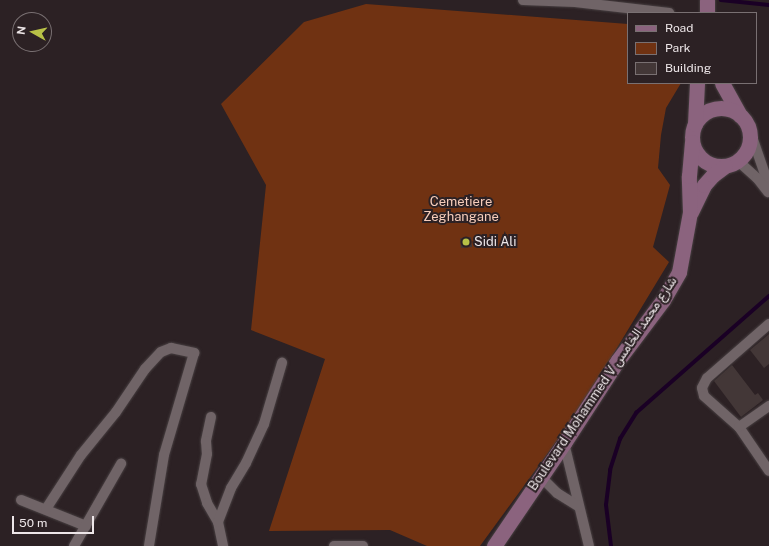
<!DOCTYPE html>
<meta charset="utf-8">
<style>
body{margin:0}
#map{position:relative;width:769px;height:546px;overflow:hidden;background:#2c2124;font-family:"Public Sans",Vazirmatn,sans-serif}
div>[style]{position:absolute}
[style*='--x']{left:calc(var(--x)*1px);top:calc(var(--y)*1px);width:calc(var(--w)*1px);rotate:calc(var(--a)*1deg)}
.green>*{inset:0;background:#703212}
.stream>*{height:3.5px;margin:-1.75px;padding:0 1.75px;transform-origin:1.75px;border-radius:1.75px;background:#1a0025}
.building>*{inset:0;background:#433737;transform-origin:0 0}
.roads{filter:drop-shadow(0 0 1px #484042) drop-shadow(0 0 1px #484042)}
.minor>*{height:10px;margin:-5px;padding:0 5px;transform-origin:5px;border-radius:5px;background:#706467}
.secondary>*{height:15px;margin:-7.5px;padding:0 7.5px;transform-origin:7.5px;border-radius:7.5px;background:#8b637e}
.secondary>.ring{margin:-7.5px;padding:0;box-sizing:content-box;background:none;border:15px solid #8b637e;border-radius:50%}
.dots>*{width:11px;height:11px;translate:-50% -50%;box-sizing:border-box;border:2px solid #2c2124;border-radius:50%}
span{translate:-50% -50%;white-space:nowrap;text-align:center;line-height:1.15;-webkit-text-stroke:4px #2c2124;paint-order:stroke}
.park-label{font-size:13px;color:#f7cdbb}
.poi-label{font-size:13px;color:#ede6e8}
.left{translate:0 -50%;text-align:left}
.street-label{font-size:13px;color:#ede6e8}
.legend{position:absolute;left:627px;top:12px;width:130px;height:72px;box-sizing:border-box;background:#2c2124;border:1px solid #797072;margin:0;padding:5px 7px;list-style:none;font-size:12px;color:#ede6e8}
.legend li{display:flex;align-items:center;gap:8px;height:20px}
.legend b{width:20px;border:1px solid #797072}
.north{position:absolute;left:12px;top:12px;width:40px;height:40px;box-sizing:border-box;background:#2c2124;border:1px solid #797072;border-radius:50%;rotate:278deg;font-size:11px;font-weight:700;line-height:16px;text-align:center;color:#ede6e8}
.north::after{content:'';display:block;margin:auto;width:14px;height:18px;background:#b8c147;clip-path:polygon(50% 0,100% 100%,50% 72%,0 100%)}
.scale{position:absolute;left:12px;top:516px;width:82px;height:18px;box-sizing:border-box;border:2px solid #ede6e8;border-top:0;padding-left:5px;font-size:12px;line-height:14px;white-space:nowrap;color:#ede6e8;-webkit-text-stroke:3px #2c2124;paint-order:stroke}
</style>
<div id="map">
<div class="green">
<i style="clip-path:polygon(366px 4px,628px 24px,628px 83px,681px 83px,666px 108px,661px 135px,658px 168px,670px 185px,653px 247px,669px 262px,580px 409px,480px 546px,427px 546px,390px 530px,269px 531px,325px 359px,251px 330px,266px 185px,221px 104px,304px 22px)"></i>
</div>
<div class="stream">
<i style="--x:721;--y:0;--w:48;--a:5.9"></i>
<i style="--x:611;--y:546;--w:41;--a:-97"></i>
<i style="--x:606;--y:505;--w:35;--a:-83"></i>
<i style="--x:610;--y:470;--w:33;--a:-72"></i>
<i style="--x:620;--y:439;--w:31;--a:-58"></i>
<i style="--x:636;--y:413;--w:177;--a:-41.3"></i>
</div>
<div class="building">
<i style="left:471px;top:237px;width:10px;height:11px;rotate:84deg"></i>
<i style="clip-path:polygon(769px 334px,769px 364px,764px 368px,750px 350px)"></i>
<i style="clip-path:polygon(732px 365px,755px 395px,758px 393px,763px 400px,741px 417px,714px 381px)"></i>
</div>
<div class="roads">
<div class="minor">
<i style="--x:523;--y:0;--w:52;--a:2.2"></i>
<i style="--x:575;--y:2;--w:95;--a:6.7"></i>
<i style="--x:749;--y:128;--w:61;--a:71"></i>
<i style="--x:738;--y:161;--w:25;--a:42"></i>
<i style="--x:757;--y:178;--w:18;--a:52"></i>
<i style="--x:769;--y:324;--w:82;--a:138.9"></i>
<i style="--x:707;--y:378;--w:11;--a:117"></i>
<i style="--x:702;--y:388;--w:8;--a:76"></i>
<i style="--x:704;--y:396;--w:47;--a:41.5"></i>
<i style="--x:739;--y:427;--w:53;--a:55.7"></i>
<i style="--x:211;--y:417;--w:25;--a:102"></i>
<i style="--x:206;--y:441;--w:13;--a:86"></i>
<i style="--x:207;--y:454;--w:31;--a:101"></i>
<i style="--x:201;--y:484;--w:20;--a:72"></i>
<i style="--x:207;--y:503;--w:22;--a:60"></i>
<i style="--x:218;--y:522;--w:25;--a:78"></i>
<i style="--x:739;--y:427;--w:37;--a:-35"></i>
<i style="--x:564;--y:443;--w:106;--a:76.4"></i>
<i style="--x:541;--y:477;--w:23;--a:45"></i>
<i style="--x:557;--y:493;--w:26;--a:32"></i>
<i style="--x:21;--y:500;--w:70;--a:21.8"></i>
<i style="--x:46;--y:509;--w:64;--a:-57.1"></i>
<i style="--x:81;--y:455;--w:55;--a:-50.9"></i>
<i style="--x:116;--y:412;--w:52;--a:-56"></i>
<i style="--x:145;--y:369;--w:23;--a:-47"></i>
<i style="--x:161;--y:352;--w:11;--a:-22"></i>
<i style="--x:171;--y:348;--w:24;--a:12"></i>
<i style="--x:194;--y:353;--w:106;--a:106.4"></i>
<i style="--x:164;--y:455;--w:92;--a:99.4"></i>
<i style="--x:218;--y:522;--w:36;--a:-69"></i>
<i style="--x:231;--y:488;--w:29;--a:-59"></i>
<i style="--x:246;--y:463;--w:43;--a:-65.2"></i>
<i style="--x:264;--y:424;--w:64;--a:-73.6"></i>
<i style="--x:74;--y:546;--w:95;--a:-60.2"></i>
<i style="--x:334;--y:546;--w:29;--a:0"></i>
</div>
<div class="secondary">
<i style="--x:707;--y:13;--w:13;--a:-90"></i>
<i style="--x:722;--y:83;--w:37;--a:61"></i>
<i class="ring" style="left:692px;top:108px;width:43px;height:43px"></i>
<i style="--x:695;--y:124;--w:41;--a:-87.2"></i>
<i style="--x:691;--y:212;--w:30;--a:-64"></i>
<i style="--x:704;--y:185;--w:13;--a:-48"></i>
<i style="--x:713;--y:175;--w:15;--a:-37"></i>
<i style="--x:494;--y:546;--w:125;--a:-55.8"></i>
<i style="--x:564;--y:443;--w:99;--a:-57"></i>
<i style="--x:618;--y:360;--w:75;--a:-53.1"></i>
<i style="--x:663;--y:300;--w:32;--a:-60"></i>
<i style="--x:679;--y:272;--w:61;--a:-79.6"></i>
<i style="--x:690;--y:212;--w:36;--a:-92"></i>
<i style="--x:689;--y:176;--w:34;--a:-85"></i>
</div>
</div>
<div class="dots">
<i style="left:466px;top:242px;background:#b8c147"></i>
</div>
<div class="park-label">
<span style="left:461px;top:210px">Cemetiere<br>Zeghangane</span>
</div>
<div class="poi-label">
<span class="left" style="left:474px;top:242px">Sidi Ali</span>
</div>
<div class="street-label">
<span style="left:603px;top:384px;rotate:-56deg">Boulevard Mohammed V شارع محمد الخامس</span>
</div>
<ul class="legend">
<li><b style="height:5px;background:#8b637e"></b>Road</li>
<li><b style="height:11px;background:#703212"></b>Park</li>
<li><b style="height:11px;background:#433737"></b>Building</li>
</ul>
<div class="north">N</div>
<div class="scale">50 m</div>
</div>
